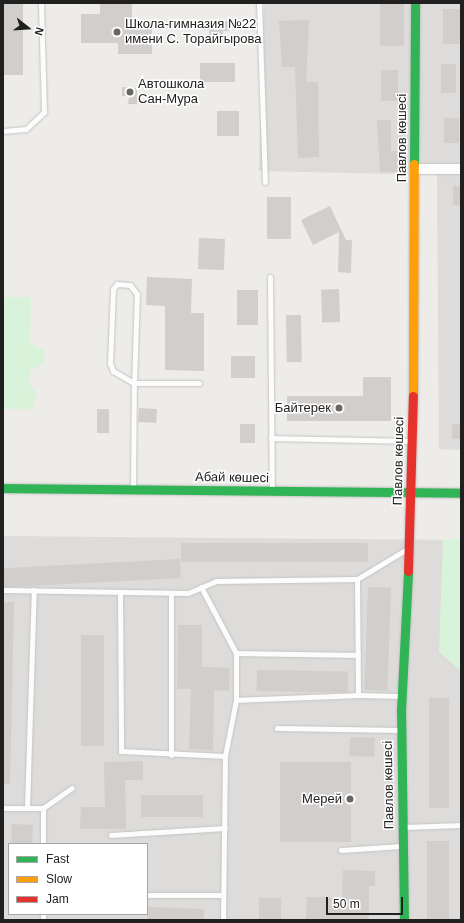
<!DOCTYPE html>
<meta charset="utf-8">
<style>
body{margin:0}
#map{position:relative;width:464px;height:923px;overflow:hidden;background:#eeece9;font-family:Arial,sans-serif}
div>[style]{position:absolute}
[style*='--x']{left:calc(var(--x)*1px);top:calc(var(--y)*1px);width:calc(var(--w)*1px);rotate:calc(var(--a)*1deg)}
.residential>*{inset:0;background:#dddcda}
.park>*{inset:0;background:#d9f2da}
.building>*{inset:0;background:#d1cecc;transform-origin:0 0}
.roads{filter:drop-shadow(0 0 1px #c5c4c3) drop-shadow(0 0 1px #c5c4c3)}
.lane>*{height:5px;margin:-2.5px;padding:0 2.5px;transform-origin:2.5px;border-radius:2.5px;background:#fcfcfc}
.street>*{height:10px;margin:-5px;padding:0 5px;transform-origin:5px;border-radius:5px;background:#fcfcfc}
.fast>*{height:9px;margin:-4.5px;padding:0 4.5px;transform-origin:4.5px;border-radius:4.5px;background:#30b455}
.slow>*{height:9px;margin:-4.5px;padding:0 4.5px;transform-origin:4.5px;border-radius:4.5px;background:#ff9f0a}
.jam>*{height:9px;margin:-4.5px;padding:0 4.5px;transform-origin:4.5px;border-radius:4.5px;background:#e5322d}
.dots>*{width:11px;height:11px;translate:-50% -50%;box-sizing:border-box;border:2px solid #fff;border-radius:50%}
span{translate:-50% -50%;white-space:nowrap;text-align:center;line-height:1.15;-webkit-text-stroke:3px #fff;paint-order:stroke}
.poi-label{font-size:13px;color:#202020}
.left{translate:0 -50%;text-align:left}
.right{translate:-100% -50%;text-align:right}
.street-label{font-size:13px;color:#202020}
.frame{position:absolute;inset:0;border:4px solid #202020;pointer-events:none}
.legend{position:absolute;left:8px;top:843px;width:140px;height:72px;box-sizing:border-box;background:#fff;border:1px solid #a6a6a6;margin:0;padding:5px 7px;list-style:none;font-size:12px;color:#202020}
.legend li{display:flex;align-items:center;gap:8px;height:20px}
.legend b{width:20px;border:1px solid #a6a6a6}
.north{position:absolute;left:8px;top:8px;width:40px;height:40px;-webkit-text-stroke:3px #fff;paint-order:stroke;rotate:107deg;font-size:11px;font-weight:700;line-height:16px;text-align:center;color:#202020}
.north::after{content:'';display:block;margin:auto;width:14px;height:18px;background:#202020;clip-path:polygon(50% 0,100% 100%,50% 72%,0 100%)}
.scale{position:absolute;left:326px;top:897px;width:77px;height:18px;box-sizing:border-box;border:2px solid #202020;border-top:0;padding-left:5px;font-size:12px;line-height:14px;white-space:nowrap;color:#202020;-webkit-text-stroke:3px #fff;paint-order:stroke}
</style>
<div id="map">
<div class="residential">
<i style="clip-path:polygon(264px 3px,461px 3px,461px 450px,439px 449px,437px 175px,259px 171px)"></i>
<i style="clip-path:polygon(evenodd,3px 536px,461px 540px,461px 920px,3px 920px,3px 536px,9px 844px,147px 844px,147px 914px,9px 914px,9px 844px)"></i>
</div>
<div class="park">
<i style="clip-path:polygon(3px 297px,31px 297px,30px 343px,45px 350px,43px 364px,30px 370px,30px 385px,36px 392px,33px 409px,3px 409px)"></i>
<i style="clip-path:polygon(443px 539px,461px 539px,461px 671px,439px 652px)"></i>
</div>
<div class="building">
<i style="left:3px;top:3px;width:20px;height:72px"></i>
<i style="clip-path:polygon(100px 3px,132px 3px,132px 21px,152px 21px,152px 54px,118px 54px,118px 43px,81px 43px,81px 14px,100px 14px)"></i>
<i style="left:380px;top:3px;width:24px;height:43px"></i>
<i style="left:461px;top:9px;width:35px;height:18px;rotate:90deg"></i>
<i style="clip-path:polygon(309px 20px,306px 82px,318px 82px,319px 157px,298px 158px,295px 67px,282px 67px,279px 21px)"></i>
<i style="clip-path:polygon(204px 21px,229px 21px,229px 31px,223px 31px,223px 42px,209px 42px,209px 30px,204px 30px)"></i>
<i style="left:235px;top:63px;width:19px;height:35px;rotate:90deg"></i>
<i style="left:441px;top:64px;width:15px;height:29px"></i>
<i style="left:381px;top:70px;width:17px;height:31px"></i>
<i style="clip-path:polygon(122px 87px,137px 88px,137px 104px,128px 104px,129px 96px,122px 96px)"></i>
<i style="left:239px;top:111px;width:25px;height:22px;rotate:90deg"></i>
<i style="left:444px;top:118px;width:15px;height:25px"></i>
<i style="clip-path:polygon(377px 120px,391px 120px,391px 151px,398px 151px,398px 172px,380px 172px)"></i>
<i style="left:453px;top:186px;width:8px;height:19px"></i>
<i style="left:267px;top:197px;width:24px;height:42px"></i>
<i style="clip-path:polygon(330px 206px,346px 240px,352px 240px,351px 273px,338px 272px,339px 232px,313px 245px,301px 220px)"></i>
<i style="left:199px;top:238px;width:26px;height:31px;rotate:2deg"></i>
<i style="clip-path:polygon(147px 277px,192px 279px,191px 313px,204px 313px,204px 371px,165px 370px,165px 306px,146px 305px)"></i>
<i style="left:339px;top:289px;width:33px;height:18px;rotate:88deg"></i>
<i style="left:237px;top:290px;width:21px;height:35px"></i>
<i style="left:301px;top:315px;width:47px;height:15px;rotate:89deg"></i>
<i style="left:231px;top:356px;width:24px;height:22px"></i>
<i style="clip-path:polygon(363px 377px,391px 377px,391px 421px,287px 421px,287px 396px,363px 396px)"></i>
<i style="left:139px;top:408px;width:18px;height:14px;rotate:3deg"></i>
<i style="left:97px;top:409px;width:12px;height:24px"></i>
<i style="left:240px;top:424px;width:15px;height:19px"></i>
<i style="left:452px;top:424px;width:9px;height:15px"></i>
<i style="left:181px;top:543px;width:187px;height:19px"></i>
<i style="left:180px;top:559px;width:19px;height:177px;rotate:87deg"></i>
<i style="left:368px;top:587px;width:23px;height:103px;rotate:2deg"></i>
<i style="clip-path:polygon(3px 602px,14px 602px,10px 784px,3px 784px)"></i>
<i style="clip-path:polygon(178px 625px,202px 625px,202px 667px,230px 668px,229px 691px,214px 690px,213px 750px,189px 749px,191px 689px,177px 689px)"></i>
<i style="left:81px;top:635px;width:23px;height:111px"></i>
<i style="left:257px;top:670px;width:91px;height:21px;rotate:1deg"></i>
<i style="left:429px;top:698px;width:20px;height:110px"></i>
<i style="left:350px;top:737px;width:25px;height:19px;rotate:2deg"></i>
<i style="clip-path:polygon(143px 761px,143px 780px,125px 780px,126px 829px,80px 829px,81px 807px,105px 807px,104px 762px)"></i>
<i style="left:280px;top:762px;width:71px;height:80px"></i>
<i style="left:141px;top:795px;width:62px;height:22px"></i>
<i style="left:12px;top:824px;width:21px;height:20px;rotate:3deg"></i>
<i style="left:427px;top:841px;width:22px;height:79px"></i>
<i style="clip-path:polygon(343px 870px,375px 871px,375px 886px,369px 886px,369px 920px,306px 919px,307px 897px,342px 898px)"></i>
<i style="left:259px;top:898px;width:22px;height:22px"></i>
<i style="clip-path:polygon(147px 907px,204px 909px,204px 920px,147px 920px)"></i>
</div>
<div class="roads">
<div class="lane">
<i style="--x:259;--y:3;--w:179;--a:88.1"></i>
<i style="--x:3;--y:131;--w:23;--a:-5"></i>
<i style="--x:26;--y:129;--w:25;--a:-43"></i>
<i style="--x:44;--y:112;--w:109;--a:-91.6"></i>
<i style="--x:270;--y:277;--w:213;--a:89.5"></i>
<i style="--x:271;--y:438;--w:141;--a:1.2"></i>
<i style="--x:133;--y:489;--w:106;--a:-89.5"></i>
<i style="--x:134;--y:383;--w:89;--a:-88.1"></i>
<i style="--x:137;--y:294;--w:11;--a:-128"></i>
<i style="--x:130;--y:285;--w:13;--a:-176"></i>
<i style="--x:117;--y:284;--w:6;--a:129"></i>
<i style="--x:113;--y:289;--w:74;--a:92.3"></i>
<i style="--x:110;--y:363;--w:9;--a:69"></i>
<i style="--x:113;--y:371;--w:24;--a:30"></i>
<i style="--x:134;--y:383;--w:65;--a:0"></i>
<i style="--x:357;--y:579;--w:58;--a:-31"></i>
<i style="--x:201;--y:587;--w:75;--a:62.1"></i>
<i style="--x:236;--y:653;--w:47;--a:90"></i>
<i style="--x:236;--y:700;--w:122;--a:-2.3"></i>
<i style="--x:3;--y:590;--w:185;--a:0.9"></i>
<i style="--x:188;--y:593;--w:30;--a:-23"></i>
<i style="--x:216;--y:581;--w:141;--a:-0.8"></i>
<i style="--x:357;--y:579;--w:116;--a:89.5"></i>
<i style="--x:358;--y:695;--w:42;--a:1.4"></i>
<i style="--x:120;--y:592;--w:159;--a:89.6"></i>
<i style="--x:121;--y:751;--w:104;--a:2.8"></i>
<i style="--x:236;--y:653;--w:122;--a:0.9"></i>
<i style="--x:277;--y:728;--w:124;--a:0.9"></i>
<i style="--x:171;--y:755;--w:162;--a:-90"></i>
<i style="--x:3;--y:808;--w:40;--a:0"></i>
<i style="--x:43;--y:808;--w:35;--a:-35"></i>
<i style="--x:27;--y:808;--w:218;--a:-88.2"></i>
<i style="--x:404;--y:827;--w:57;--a:-2"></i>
<i style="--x:111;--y:835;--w:114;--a:-3.5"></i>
<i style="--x:43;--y:844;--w:36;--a:-90"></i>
<i style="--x:341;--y:850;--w:61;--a:-3.8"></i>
<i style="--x:147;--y:895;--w:76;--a:0"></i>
<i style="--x:43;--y:920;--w:6;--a:-90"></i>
<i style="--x:223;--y:920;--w:164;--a:-89.3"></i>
<i style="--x:225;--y:756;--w:57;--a:-78.9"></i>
</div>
<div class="street">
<i style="--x:415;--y:169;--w:46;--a:0"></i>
</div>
<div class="fast">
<i style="--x:414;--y:164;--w:161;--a:-89.6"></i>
<i style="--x:3;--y:488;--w:458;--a:0.6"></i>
<i style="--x:404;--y:920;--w:209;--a:-90.8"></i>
<i style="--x:401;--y:711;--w:140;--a:-87.1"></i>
</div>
<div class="slow">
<i style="--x:413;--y:396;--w:232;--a:-89.8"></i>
</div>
<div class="jam">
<i style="--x:408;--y:571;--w:175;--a:-88.4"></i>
</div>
</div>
<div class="dots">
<i style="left:117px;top:32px;background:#686766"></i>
<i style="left:130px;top:92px;background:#686766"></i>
<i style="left:339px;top:408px;background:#686766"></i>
<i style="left:350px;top:799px;background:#686766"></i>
</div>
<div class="poi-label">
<span class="left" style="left:125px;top:32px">Школа-гимназия №22<br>имени С. Торайгырова</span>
<span class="left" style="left:138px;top:92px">Автошкола<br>Сан-Мура</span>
<span class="right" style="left:331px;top:408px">Байтерек</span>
<span class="right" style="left:342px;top:799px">Мерей</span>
</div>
<div class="street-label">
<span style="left:402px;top:138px;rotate:-90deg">Павлов көшесі</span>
<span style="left:399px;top:461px;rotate:-89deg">Павлов көшесі</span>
<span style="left:232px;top:478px;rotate:1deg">Абай көшесі</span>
<span style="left:389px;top:785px;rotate:-91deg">Павлов көшесі</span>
</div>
<div class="frame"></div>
<ul class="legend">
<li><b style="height:5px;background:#30b455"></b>Fast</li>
<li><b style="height:5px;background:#ff9f0a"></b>Slow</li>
<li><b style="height:5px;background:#e5322d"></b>Jam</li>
</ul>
<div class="north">N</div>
<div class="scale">50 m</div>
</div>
